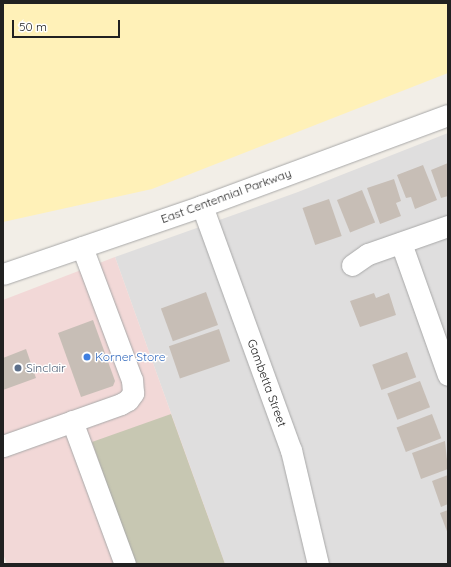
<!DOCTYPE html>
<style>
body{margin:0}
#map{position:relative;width:451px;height:567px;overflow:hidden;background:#f2eee7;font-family:Quicksand,sans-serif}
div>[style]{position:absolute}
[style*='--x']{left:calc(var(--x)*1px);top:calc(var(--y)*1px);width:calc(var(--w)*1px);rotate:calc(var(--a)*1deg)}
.residential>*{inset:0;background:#dfdede}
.commercial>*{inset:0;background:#f2d8d7}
.construction>*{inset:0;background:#c7c7b2}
.sand>*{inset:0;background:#fff1b8}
.building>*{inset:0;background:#c7beb6;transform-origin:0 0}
.roads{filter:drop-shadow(0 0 1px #a8a8a8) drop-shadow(0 0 1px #a8a8a8)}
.minor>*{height:21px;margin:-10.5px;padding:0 10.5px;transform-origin:10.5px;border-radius:10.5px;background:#fff}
.dots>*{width:11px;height:11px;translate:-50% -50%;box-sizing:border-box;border:2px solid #fff;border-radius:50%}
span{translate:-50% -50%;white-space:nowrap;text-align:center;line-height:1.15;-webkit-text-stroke:3px #fff;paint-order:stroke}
.street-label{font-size:12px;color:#212121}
.shop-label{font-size:12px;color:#366cbe}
.left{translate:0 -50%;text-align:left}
.service-label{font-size:12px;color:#4e5e75}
.frame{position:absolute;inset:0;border:4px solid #212121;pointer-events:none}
.scale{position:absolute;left:12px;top:20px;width:108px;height:18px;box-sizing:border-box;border:2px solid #212121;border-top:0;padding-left:5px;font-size:12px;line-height:14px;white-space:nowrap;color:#212121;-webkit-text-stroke:3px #fff;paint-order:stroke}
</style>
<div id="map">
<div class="residential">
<i style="clip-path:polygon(448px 133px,448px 564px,225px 564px,115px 257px,298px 192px)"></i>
</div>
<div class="commercial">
<i style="clip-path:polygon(115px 257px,225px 564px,7px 564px,3px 554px,3px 300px)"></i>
</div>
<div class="construction">
<i style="clip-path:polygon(171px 414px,225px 564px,135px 564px,92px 442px)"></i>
</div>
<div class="sand">
<i style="clip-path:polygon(3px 3px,448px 3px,448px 73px,152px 189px,3px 222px)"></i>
</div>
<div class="building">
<i style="clip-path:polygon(448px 163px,448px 196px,441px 198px,431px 170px)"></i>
<i style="clip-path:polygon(423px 165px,437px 200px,415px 209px,411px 197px,406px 198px,397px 175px)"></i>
<i style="clip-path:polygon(394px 179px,401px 201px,396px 203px,401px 216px,380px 224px,367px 188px)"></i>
<i style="left:362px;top:190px;width:35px;height:27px;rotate:68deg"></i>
<i style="left:329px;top:199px;width:39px;height:28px;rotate:71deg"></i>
<i style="left:206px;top:292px;width:35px;height:48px;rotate:70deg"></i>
<i style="clip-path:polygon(374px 293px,376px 298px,389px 293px,396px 315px,360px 327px,350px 301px)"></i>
<i style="clip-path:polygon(93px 320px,115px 381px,113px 386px,81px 397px,58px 333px)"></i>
<i style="left:219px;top:329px;width:34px;height:53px;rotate:71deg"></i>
<i style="clip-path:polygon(26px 349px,36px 378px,3px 390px,3px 358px)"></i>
<i style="left:407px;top:352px;width:27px;height:37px;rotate:70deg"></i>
<i style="left:420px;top:381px;width:28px;height:35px;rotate:69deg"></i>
<i style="left:432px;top:414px;width:26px;height:38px;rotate:69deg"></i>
<i style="clip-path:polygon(445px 441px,448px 469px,421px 479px,412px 453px)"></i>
<i style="clip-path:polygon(448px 475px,448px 504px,441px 507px,432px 481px)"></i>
<i style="clip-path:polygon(448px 510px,448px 534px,440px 513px)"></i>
</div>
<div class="roads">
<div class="minor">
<i style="--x:202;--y:206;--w:260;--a:70"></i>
<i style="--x:291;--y:450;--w:117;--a:76.7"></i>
<i style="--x:401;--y:243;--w:140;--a:70.4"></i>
<i style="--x:352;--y:265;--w:19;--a:-35"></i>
<i style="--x:368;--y:254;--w:85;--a:-19.3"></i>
<i style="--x:3;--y:274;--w:210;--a:-18.9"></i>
<i style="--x:202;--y:206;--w:262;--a:-20.3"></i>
<i style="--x:72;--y:421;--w:153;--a:69.7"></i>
<i style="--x:3;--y:446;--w:125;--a:-19.6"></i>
<i style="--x:121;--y:404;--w:8;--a:-30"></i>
<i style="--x:128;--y:400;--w:9;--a:-54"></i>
<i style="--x:133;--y:393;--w:13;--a:-94"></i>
<i style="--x:132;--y:380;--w:142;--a:-110.6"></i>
</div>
</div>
<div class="dots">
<i style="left:87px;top:357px;background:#3f7fe0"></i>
<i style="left:18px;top:368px;background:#5c6f8a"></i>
</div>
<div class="street-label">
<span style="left:226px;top:196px;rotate:-20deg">East Centennial Parkway</span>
<span style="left:267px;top:383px;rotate:70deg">Gambetta Street</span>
</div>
<div class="shop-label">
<span class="left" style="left:95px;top:357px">Korner Store</span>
</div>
<div class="service-label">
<span class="left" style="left:26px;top:368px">Sinclair</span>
</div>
<div class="frame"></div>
<div class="scale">50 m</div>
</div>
